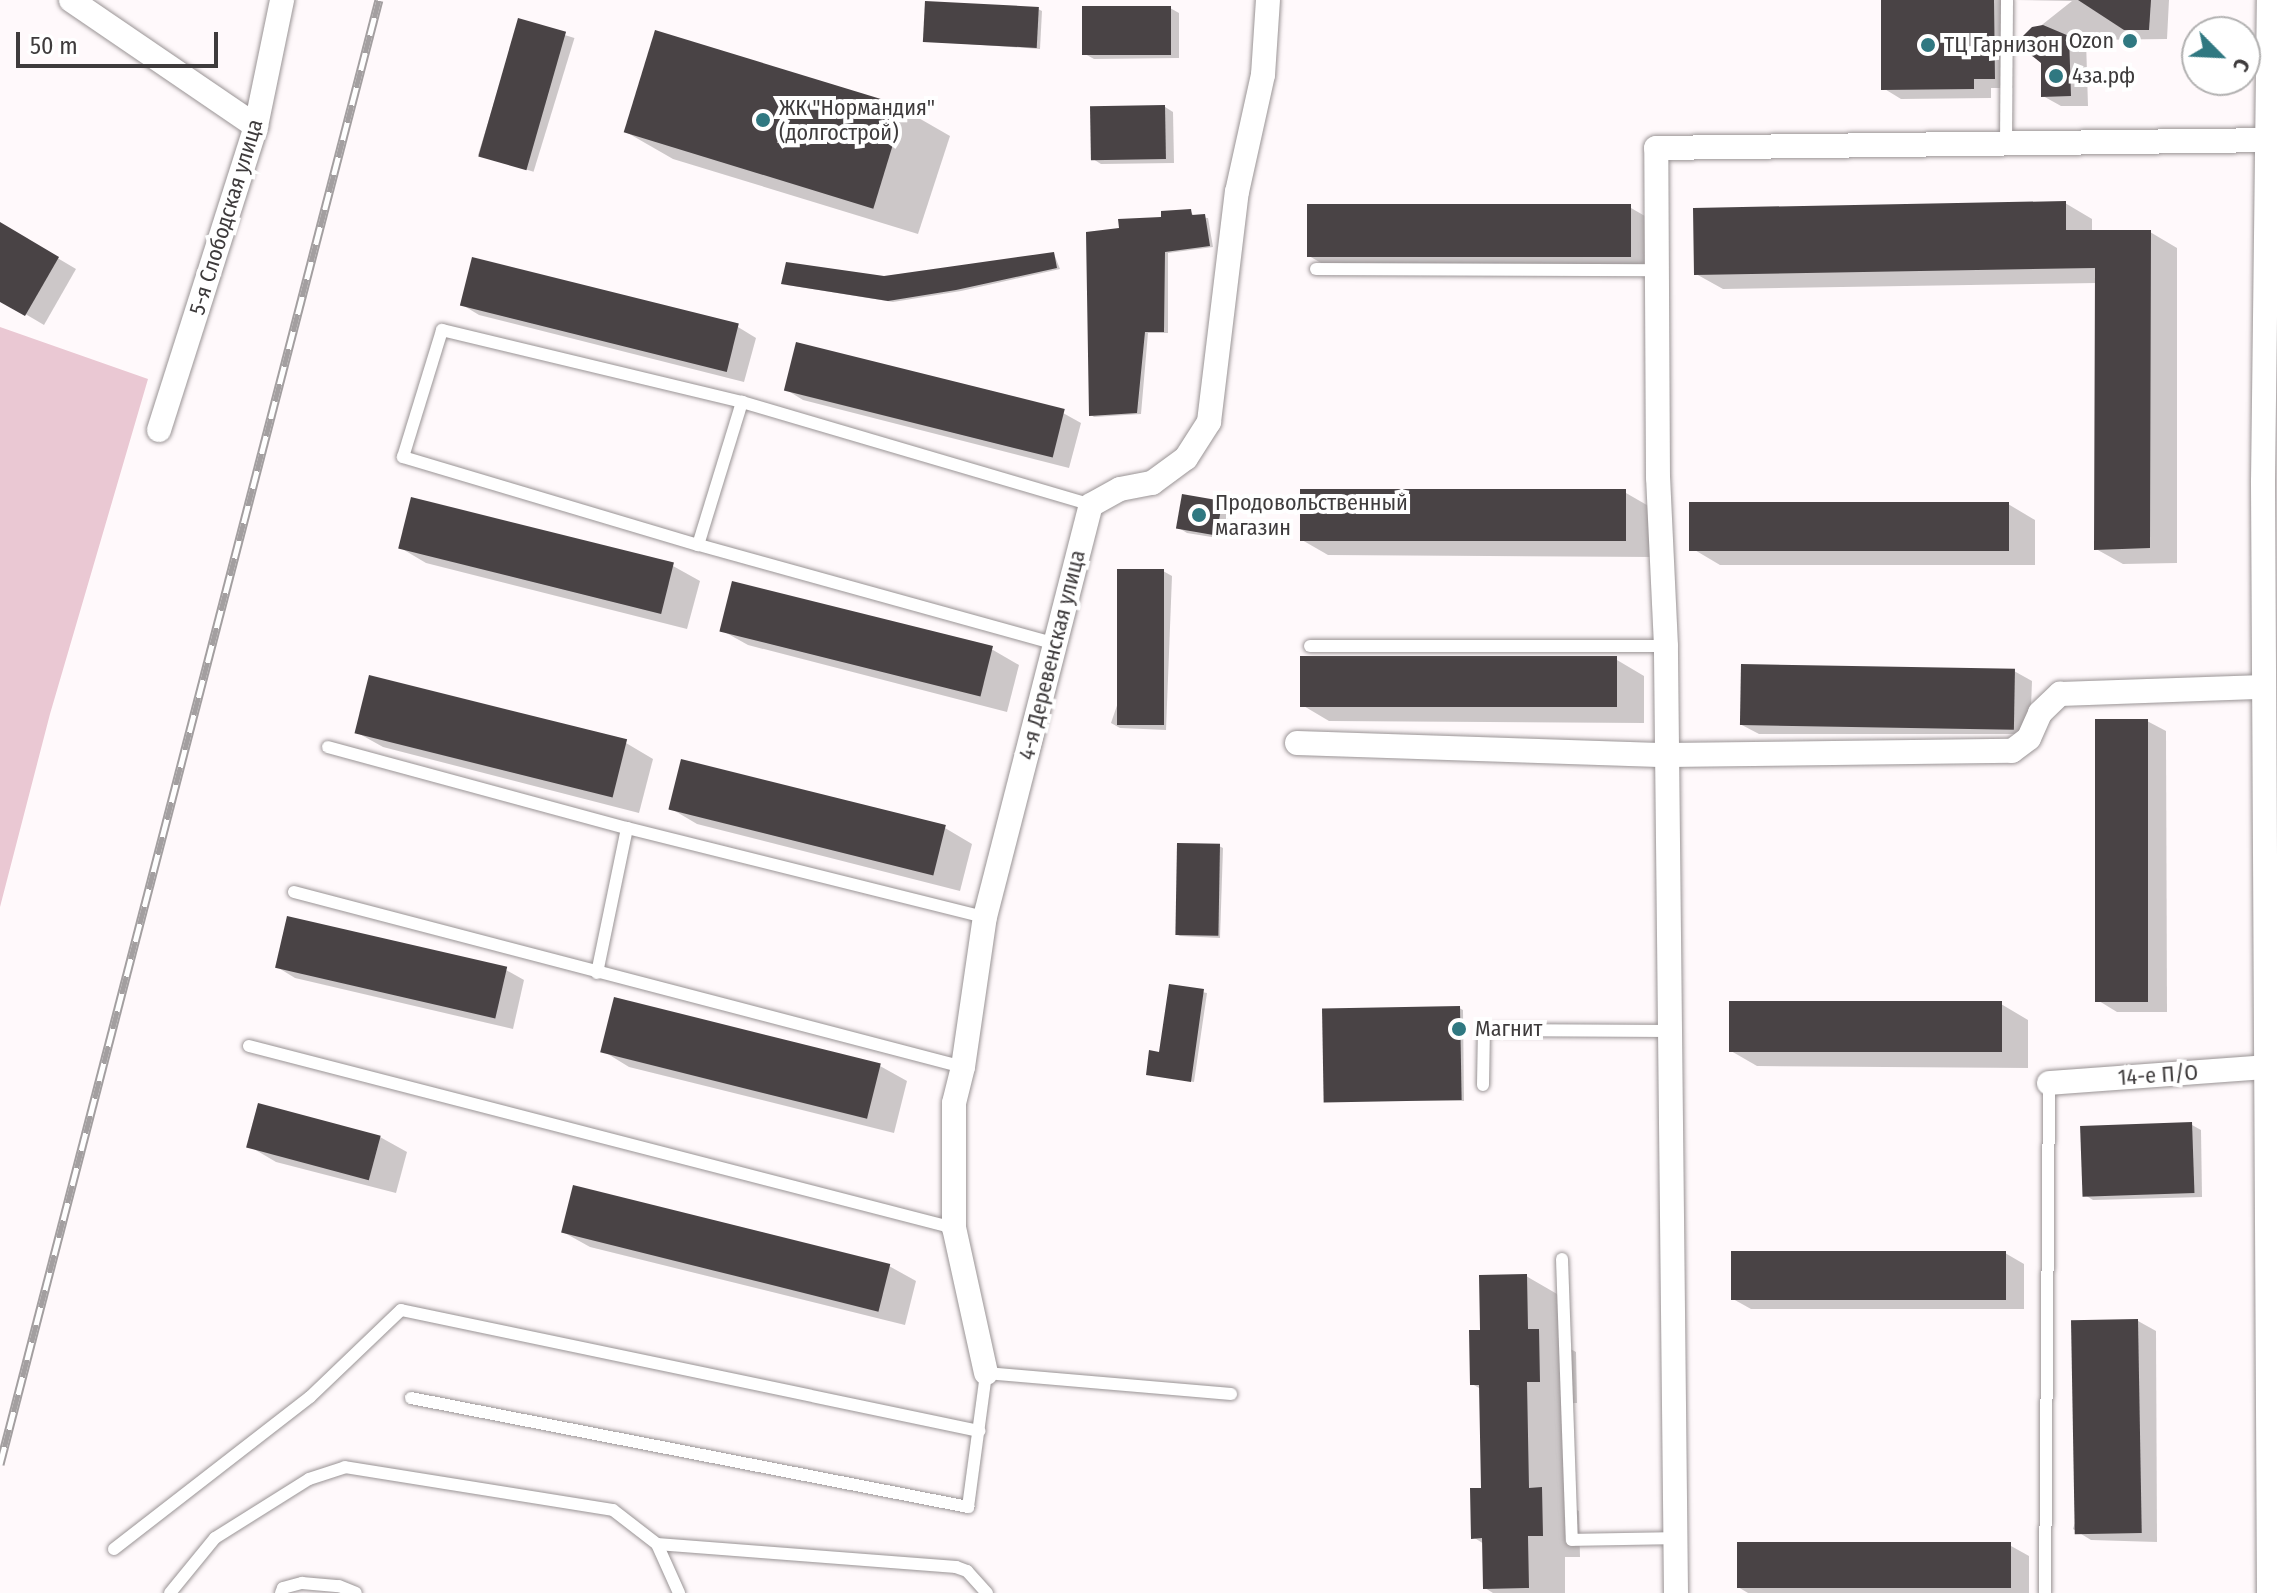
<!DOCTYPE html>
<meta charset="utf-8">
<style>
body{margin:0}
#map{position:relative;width:2277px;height:1593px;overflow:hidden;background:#fff9fb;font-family:"Fira Sans Condensed",sans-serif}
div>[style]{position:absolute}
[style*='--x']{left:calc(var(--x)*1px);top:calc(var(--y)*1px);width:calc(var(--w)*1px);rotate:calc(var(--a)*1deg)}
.green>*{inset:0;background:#eac8d3}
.shadow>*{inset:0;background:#0003;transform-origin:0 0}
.building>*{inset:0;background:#494345;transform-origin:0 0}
.roads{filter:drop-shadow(0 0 2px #9a9495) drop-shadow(0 0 2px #9a9495)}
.lane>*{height:12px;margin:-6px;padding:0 6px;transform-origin:6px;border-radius:6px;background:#fff}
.street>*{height:24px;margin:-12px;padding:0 12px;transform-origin:12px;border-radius:12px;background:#fff}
.rail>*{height:9px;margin-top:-4.5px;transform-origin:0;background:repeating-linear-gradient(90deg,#fff 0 18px,#a39fa0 0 36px);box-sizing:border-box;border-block:2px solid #a39fa0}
.dots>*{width:22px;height:22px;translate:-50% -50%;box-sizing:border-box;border:4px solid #fff;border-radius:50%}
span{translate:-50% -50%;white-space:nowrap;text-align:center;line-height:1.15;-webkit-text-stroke:8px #fff;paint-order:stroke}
.poi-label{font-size:22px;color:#3e3b3c}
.right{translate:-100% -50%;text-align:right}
.left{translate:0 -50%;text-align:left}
.street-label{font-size:22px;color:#3e3b3c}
.north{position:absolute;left:2181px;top:16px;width:80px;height:80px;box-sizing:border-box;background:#fff;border:2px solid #b2b1b1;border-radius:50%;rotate:114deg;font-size:22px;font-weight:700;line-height:32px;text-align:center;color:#3e3b3c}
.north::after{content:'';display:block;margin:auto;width:28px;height:36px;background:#307881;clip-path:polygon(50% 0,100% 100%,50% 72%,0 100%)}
.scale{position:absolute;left:16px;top:32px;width:202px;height:36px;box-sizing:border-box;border:4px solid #3e3b3c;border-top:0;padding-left:10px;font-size:24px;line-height:28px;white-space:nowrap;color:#3e3b3c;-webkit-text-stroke:6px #fff;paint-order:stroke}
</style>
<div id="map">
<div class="green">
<i style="clip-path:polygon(0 327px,148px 379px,50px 714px,0 907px)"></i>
</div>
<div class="shadow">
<i style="clip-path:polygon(1883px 0,2012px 0,2013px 88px,1991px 88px,1991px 98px,1901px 99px,1883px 88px)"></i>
<i style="clip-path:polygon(2015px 0,2169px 0,2167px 39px,2086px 40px,2088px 106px,2061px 106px,2043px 96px,2042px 62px,2019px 43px,2072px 1px)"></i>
<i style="clip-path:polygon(1170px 8px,1179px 13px,1179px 58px,1094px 59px,1085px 54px)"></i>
<i style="clip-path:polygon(1038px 9px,1042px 11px,1040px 49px,924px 41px)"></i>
<i style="left:519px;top:21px;width:58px;height:140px;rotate:17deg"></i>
<i style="clip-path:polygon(1165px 107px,1173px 112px,1174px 163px,1101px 164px,1093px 159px)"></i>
<i style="clip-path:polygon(903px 109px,950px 136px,918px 234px,673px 159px,626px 132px)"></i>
<i style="clip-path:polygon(2065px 203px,2092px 219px,2092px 232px,2150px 232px,2177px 248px,2177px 563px,2123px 564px,2096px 549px,2097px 283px,1723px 289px,1696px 274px)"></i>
<i style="clip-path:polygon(1631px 208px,1657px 223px,1657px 273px,1335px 271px,1309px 256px)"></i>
<i style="clip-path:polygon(1190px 211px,1195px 217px,1208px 218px,1213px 247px,1168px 253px,1168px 333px,1148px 333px,1141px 414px,1094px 417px,1091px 415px,1121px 230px)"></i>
<i style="clip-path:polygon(0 224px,76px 269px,44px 325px,0 299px)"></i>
<i style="clip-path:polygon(1054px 254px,1060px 269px,961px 291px,893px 302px,787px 285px,884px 278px)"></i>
<i style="clip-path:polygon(473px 259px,738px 327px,756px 338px,744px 382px,479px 315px,461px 304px)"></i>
<i style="clip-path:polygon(785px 389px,1063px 413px,1081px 423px,1069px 468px,803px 400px)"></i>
<i style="clip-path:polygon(1626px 493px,1652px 508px,1652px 557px,1328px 555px,1302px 540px)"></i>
<i style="clip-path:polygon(1221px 503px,1230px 508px,1224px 539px,1187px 533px,1179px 528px)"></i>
<i style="clip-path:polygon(2008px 504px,2035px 520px,2035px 565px,1720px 565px,1693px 549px)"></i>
<i style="clip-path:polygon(399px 547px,673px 566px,700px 581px,687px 629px,426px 563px)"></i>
<i style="clip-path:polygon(1163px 571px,1172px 576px,1166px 730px,1120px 728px,1111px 723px)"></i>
<i style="clip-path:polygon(721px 630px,993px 650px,1019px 665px,1007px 712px,748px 645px)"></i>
<i style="clip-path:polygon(1617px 660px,1644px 676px,1644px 723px,1329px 721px,1302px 705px)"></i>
<i style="clip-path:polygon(2014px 671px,2032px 681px,2030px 734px,1759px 734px,1740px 724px)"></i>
<i style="clip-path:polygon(2147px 721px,2166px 731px,2167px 1012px,2117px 1012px,2099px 1001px)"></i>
<i style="clip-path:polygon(356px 732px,626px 743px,653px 759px,639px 813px,383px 747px)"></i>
<i style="clip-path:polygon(670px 808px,945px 828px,972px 844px,960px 891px,697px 824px)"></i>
<i style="clip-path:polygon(1219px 846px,1223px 848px,1220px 938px,1180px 936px,1176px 934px)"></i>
<i style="clip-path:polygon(277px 967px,506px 970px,524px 980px,513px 1029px,295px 978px)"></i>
<i style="clip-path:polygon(1171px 986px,1207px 993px,1194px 1082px,1148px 1074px,1161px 1054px)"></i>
<i style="clip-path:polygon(2001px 1004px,2028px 1020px,2028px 1068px,1757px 1066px,1731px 1051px)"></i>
<i style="clip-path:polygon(1459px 1008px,1463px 1010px,1464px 1101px,1325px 1100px)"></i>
<i style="clip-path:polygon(603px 1051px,880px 1066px,907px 1081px,894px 1133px,629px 1067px)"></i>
<i style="clip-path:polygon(2192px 1125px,2201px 1130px,2202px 1197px,2093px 1200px,2085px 1195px)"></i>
<i style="clip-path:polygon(380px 1137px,407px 1152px,396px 1193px,276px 1162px,249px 1146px)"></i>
<i style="clip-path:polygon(563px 1232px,889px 1266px,916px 1281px,905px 1325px,590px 1247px)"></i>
<i style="clip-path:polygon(2005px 1253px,2024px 1264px,2024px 1309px,1751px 1309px,1733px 1299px)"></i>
<i style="clip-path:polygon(1526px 1276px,1564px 1298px,1565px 1346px,1576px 1352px,1577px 1403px,1564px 1403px,1566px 1503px,1579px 1511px,1580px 1557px,1565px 1557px,1565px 1593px,1493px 1593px,1485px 1588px,1484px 1544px,1473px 1537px,1483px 1490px,1481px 1389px,1472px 1384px,1482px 1332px)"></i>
<i style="clip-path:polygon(2138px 1321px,2156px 1331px,2157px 1542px,2091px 1540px,2073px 1529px)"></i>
<i style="clip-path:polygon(2011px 1546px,2029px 1556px,2029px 1593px,1748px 1593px,1738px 1587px)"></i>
</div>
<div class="building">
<i style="clip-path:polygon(1881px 0,1994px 0,1995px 79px,1974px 79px,1974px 89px,1881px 90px)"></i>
<i style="clip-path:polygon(2078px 0,2151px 0,2149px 30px,2124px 30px)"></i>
<i style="left:925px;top:1px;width:114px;height:41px;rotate:3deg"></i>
<i style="left:1082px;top:6px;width:89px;height:49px"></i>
<i style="left:518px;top:18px;width:50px;height:144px;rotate:16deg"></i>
<i style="clip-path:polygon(2043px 25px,2069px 36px,2071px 96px,2041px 97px,2041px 63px,2016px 43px,2032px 27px)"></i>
<i style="left:655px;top:30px;width:261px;height:107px;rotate:17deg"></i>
<i style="left:1165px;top:105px;width:54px;height:75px;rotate:89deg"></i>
<i style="clip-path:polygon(2066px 201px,2066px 230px,2151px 230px,2150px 548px,2094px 550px,2095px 268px,1694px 275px,1693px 208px)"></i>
<i style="left:1307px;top:204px;width:324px;height:53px"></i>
<i style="clip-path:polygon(1191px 209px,1192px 215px,1205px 214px,1210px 246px,1165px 252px,1164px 332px,1145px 332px,1137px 413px,1089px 416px,1086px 232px,1119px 228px,1118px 219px,1161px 217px,1161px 211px)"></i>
<i style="clip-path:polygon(0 222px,59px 257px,25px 316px,0 302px)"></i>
<i style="clip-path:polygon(1054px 252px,1057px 268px,956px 290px,888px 301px,781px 284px,786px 262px,884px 276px)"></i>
<i style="left:472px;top:257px;width:275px;height:50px;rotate:14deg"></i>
<i style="left:796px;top:342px;width:277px;height:50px;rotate:14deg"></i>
<i style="left:1300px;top:489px;width:326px;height:52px"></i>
<i style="left:1182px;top:494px;width:41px;height:35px;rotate:10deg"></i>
<i style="left:411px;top:497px;width:271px;height:53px;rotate:14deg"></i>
<i style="left:2009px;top:502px;width:49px;height:320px;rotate:90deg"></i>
<i style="left:1117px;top:569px;width:47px;height:156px"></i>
<i style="left:732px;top:581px;width:269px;height:52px;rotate:14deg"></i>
<i style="left:1300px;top:656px;width:317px;height:51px"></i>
<i style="left:1741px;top:664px;width:274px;height:61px;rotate:1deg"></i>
<i style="left:369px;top:675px;width:266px;height:60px;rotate:14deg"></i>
<i style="left:2148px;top:719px;width:283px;height:53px;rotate:90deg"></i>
<i style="left:681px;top:759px;width:273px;height:52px;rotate:14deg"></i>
<i style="left:1177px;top:843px;width:43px;height:92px;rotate:1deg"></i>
<i style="left:287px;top:916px;width:226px;height:53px;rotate:13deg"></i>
<i style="clip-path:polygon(1169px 984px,1204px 989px,1191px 1082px,1146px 1075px,1149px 1050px,1159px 1052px)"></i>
<i style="left:614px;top:997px;width:275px;height:57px;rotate:14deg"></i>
<i style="left:1729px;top:1001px;width:273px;height:51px"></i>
<i style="left:1460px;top:1006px;width:94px;height:138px;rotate:89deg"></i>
<i style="left:258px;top:1103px;width:127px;height:46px;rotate:15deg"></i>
<i style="left:2192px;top:1122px;width:71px;height:112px;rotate:88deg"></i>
<i style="left:573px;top:1185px;width:327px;height:49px;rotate:14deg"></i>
<i style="left:1731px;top:1251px;width:275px;height:49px"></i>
<i style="clip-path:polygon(1527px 1274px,1528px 1329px,1539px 1329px,1540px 1382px,1527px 1382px,1529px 1488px,1542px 1487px,1543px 1536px,1528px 1536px,1529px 1588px,1483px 1589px,1482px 1538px,1471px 1539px,1470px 1488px,1481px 1488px,1479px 1385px,1470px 1385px,1469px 1330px,1480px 1330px,1479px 1275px)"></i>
<i style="left:2138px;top:1319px;width:214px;height:67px;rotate:89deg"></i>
<i style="left:1737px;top:1542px;width:274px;height:46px"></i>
</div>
<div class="roads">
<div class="lane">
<i style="--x:2006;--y:144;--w:144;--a:-89.6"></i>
<i style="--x:1316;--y:269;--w:341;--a:0.2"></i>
<i style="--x:698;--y:545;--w:150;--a:-72.9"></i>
<i style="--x:1056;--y:644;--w:371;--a:-164.5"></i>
<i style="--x:698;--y:545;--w:308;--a:-163.4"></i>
<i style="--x:403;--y:457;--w:133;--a:-72.9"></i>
<i style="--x:442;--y:330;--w:309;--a:13.5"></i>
<i style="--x:742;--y:402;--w:364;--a:16.4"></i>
<i style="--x:1310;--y:646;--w:356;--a:0"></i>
<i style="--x:328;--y:747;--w:310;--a:15.2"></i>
<i style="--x:627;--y:828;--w:369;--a:14"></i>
<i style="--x:294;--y:892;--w:692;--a:14.66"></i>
<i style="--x:597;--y:973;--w:148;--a:-78.3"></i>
<i style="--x:249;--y:1046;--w:728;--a:14.48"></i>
<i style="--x:1483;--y:1085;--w:55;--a:-89"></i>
<i style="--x:1484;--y:1030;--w:186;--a:0.3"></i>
<i style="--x:1562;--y:1259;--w:281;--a:88"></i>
<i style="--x:1572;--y:1540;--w:104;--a:-1.1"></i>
<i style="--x:411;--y:1398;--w:568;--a:11.07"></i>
<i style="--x:968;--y:1507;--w:135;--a:-82.3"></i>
<i style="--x:986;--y:1373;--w:246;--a:4.9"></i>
<i style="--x:657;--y:1544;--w:300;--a:4.4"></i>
<i style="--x:956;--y:1567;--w:12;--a:20"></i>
<i style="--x:967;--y:1571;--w:30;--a:48"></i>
<i style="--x:114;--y:1549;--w:248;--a:-37.8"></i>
<i style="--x:310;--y:1397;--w:126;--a:-43.7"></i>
<i style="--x:401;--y:1310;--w:591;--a:11.82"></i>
<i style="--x:170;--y:1593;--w:71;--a:-50.7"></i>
<i style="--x:215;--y:1538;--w:111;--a:-32.1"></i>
<i style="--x:309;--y:1479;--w:38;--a:-18"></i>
<i style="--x:345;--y:1467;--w:271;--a:9.1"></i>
<i style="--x:613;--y:1510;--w:56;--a:37.7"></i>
<i style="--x:657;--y:1544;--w:54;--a:65.8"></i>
<i style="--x:281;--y:1593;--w:5;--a:-68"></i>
<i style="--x:283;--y:1588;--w:20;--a:-15"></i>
<i style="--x:302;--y:1583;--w:37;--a:5"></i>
<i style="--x:339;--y:1586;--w:18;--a:22"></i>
<i style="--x:2045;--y:1593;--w:510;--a:-89.55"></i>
</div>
<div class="street">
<i style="--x:71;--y:0;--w:224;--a:34.3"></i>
<i style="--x:159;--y:430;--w:319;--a:-72.3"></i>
<i style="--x:256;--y:126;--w:129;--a:-78.3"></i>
<i style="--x:1297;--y:743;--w:370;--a:1.9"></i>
<i style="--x:1667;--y:755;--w:345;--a:-0.7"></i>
<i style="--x:2012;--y:751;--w:21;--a:-37"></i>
<i style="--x:2029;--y:738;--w:27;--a:-66"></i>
<i style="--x:2040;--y:713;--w:28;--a:-44"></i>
<i style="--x:2060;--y:694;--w:204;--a:-2"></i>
<i style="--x:2049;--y:1083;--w:218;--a:-4.2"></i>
<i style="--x:986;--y:1373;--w:148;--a:-102.4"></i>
<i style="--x:954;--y:1228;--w:125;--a:-90"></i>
<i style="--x:954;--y:1103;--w:37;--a:-76"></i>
<i style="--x:963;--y:1067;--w:152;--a:-81.7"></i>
<i style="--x:985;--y:917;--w:425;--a:-75.6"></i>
<i style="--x:1091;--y:505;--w:33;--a:-29"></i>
<i style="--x:1120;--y:489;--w:33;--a:-11"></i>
<i style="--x:1152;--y:483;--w:42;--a:-36.3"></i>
<i style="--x:1186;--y:458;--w:43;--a:-57.4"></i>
<i style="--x:1209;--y:422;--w:232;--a:-83.1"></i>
<i style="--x:1237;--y:192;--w:120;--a:-77.5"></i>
<i style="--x:1263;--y:75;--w:75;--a:-86.2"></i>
<i style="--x:1676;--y:1593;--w:947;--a:-90.61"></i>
<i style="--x:1666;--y:646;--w:168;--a:-92.7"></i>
<i style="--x:1658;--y:478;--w:330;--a:-90.3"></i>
<i style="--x:1656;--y:148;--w:621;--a:-0.74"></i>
<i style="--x:2269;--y:1593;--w:1112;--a:-90.31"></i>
<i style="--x:2263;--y:481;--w:481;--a:-89.3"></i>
</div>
</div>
<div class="rail">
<i style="--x:0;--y:1464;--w:1512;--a:-75.49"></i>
</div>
<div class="dots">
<i style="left:2130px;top:41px;background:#307881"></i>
<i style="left:1928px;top:45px;background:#307881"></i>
<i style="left:2056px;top:76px;background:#307881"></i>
<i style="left:763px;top:120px;background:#307881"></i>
<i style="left:1199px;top:515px;background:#307881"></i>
<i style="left:1459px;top:1029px;background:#307881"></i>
</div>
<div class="poi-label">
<span class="right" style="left:2114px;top:41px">Ozon</span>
<span class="left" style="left:1944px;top:45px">ТЦ Гарнизон</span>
<span class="left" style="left:2072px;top:76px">4за.рф</span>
<span class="left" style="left:779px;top:120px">ЖК "Нормандия"<br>(долгострой)</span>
<span class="left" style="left:1215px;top:515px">Продовольственный<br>магазин</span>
<span class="left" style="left:1475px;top:1029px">Магнит</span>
</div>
<div class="street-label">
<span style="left:226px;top:217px;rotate:-73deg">5-я Слободская улица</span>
<span style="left:1052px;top:655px;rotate:-76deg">4-я Деревенская улица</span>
<span style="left:2158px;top:1075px;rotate:-4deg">14-е П/О</span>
</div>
<div class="north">С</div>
<div class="scale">50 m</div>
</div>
